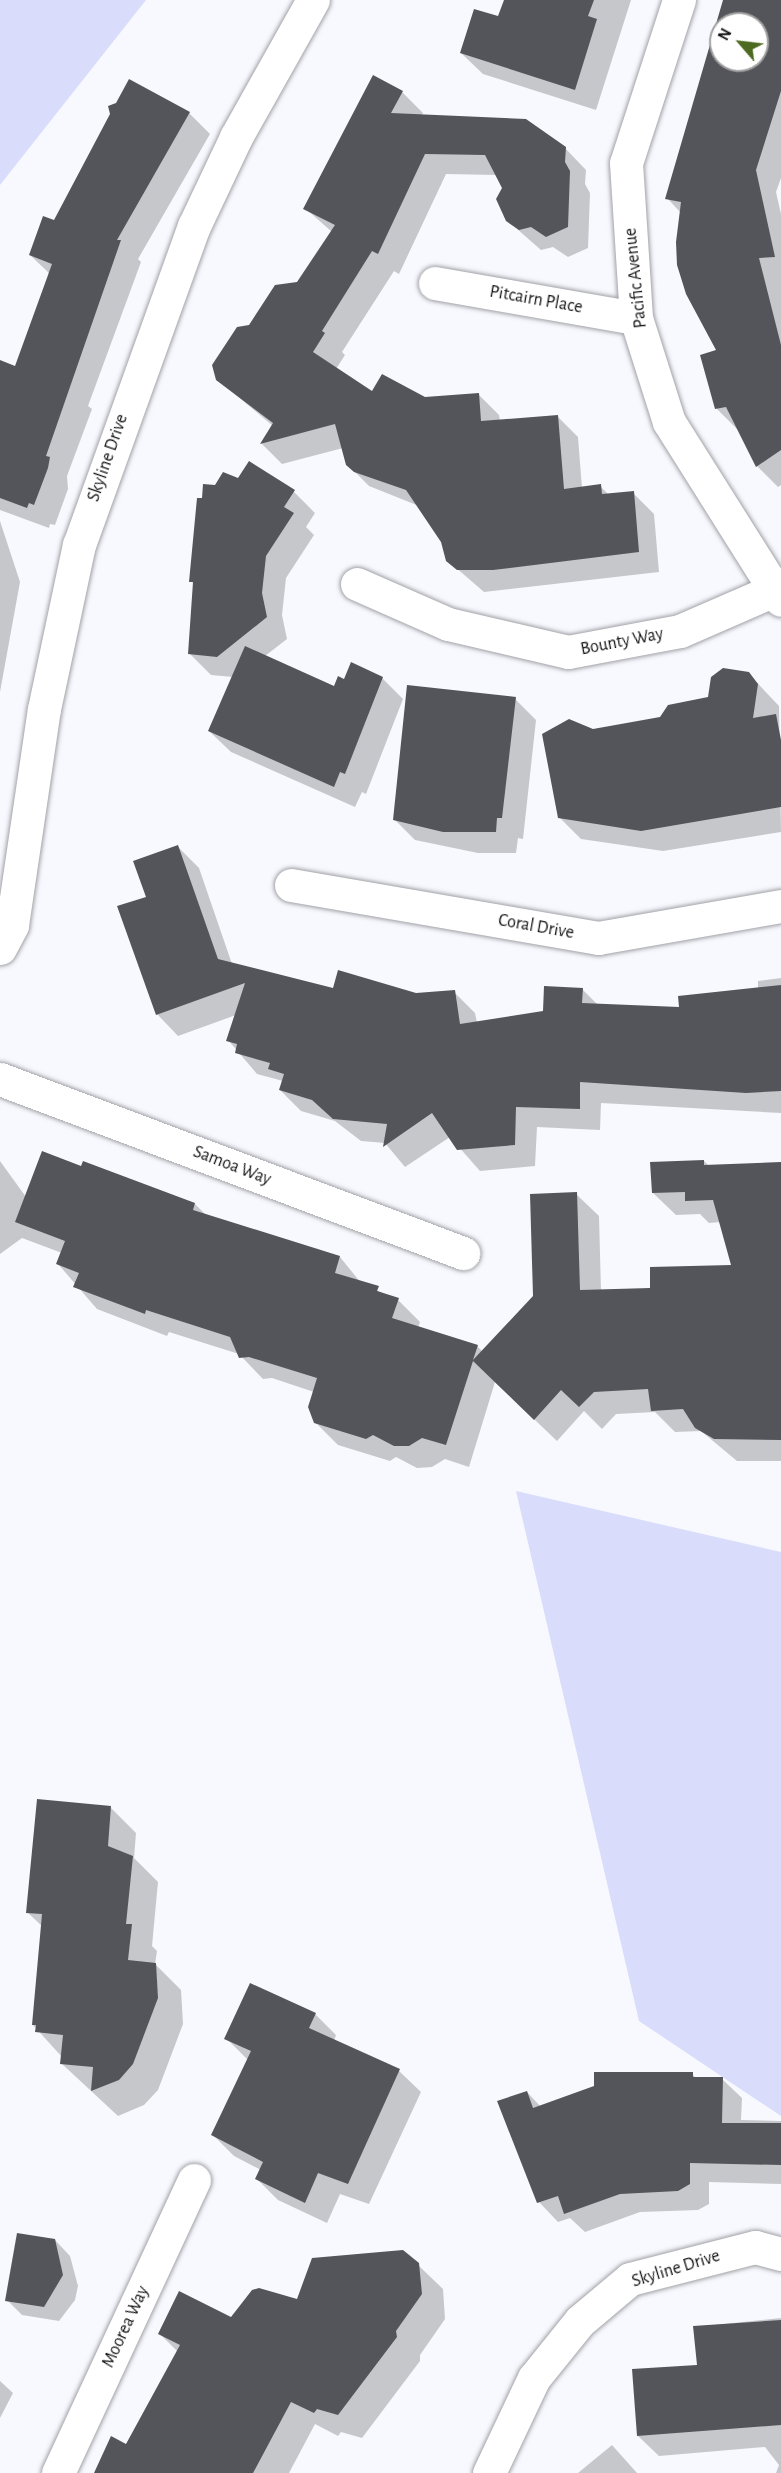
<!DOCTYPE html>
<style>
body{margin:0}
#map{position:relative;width:781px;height:2473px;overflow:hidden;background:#f8f9fe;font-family:"Alegreya Sans",sans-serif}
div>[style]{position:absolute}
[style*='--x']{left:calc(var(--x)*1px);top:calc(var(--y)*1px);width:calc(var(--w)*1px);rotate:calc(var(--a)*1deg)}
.green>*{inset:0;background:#d9ddfb}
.shadow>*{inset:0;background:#0003}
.building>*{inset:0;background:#54555a}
.roads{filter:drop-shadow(0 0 2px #a1a2a7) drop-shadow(0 0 2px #a1a2a7)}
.street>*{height:33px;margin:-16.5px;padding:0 16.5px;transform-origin:16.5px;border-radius:16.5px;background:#fff}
.secondary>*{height:33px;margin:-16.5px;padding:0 16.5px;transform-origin:16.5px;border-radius:16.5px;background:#fff}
span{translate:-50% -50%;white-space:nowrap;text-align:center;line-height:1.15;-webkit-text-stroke:6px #fff;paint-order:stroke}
.street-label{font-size:18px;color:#131315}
.north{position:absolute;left:709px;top:12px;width:60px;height:60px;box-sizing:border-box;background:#fff;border:2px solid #a1a1a1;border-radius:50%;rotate:298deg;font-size:16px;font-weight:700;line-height:24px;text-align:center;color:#131315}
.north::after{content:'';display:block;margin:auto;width:21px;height:27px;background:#4c6b20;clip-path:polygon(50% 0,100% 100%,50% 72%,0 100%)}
</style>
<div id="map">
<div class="green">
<i style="clip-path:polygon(0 0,146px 0,0 185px)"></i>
<i style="clip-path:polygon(516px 1491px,781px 1552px,781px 2116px,639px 2021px)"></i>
</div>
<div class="shadow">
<i style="clip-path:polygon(505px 0,631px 0,596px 110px,483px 74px,461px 53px,499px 18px)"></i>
<i style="clip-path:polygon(731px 0,781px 0,781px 178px,776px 192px,781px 214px,781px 485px,778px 487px,757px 466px,738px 430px,717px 409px,718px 351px,681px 213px,667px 198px,721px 31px,721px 60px,757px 60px,757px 24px,723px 24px)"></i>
<i style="clip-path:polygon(402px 92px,423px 113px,421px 116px,565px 148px,586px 170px,585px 184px,590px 193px,588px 248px,568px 257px,553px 247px,541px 250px,507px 220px,503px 188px,497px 175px,446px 174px,399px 274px,394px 271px,342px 352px,345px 355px,336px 369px,372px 393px,425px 398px,478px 394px,499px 415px,500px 421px,557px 416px,578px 437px,582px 488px,600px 486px,609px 495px,633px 493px,654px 514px,659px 572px,484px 592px,447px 560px,442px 542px,419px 506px,369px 486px,348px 465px,343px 448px,282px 464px,262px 444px,273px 426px,218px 380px,250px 326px,298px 284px,332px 232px,305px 208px)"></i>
<i style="clip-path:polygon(189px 113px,210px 134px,138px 259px,141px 262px,88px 406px,92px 409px,67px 476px,68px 489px,55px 525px,50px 524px,49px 528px,0 510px,0 369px,16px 368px,50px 274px,30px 255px,54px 222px)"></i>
<i style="clip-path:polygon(239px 480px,294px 492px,315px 513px,306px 527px,314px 535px,286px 578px,282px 615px,287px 639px,265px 656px,335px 688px,345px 681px,382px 678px,403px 699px,366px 794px,362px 792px,355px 807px,231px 752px,209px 731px,233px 677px,211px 675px,190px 654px,195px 585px,191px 581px,203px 500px,215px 487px)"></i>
<i style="clip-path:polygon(0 521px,20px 582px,0 692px)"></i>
<i style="clip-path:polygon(748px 673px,779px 706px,781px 832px,663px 851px,581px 839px,559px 817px,593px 730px,661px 718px,709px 698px)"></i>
<i style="clip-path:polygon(515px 699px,536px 720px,523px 839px,518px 838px,516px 853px,478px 853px,415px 840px,394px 819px)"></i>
<i style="clip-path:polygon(178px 847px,199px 868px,232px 964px,334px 990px,416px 995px,454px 992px,475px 1013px,477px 1023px,545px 1012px,582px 989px,598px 1005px,681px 1009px,758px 988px,758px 981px,781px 978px,781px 1113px,601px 1103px,600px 1130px,537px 1127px,535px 1166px,480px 1171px,450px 1137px,405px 1167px,385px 1143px,361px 1141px,335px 1121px,301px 1111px,280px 1090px,283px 1081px,257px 1074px,228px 1040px,236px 1015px,178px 1036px,157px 1014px,147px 898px)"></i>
<i style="clip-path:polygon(0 1161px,26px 1197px,82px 1168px,84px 1163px,195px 1204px,206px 1215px,340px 1257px,361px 1283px,398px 1300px,420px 1322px,418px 1328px,477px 1346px,483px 1352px,535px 1297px,576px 1194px,599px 1216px,601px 1291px,652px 1290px,733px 1266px,721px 1222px,709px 1223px,700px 1214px,676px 1215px,653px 1193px,704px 1161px,709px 1166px,781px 1164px,781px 1461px,737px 1461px,701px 1431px,675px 1432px,655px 1412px,616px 1414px,602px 1429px,584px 1411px,557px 1441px,495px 1382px,469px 1467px,445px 1459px,432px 1467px,417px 1468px,396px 1457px,390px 1461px,338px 1445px,315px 1422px,314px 1392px,272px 1378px,263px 1379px,239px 1354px,169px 1332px,167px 1336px,97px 1309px,58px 1264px,62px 1253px,22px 1238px,0 1254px)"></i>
<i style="clip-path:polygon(111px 1808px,136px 1833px,134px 1858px,158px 1882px,152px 1946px,157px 1951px,155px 1964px,181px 1990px,183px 2024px,158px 2090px,144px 2105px,118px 2116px,61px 2063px,62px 2057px,33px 2025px,43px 1927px,27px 1912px)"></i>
<i style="clip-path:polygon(315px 2014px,336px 2035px,334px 2041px,399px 2071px,421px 2092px,369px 2204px,340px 2194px,327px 2223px,278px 2200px,257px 2179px,261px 2170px,234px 2156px,213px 2135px,248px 2060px,226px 2038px)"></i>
<i style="clip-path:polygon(692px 2074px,697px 2079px,722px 2079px,742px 2098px,741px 2120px,781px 2121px,781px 2184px,709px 2182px,709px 2204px,698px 2210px,640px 2212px,585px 2232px,570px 2218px,558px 2222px,539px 2202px,499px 2102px,527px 2092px,541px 2107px)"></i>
<i style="clip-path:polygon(55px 2240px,70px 2256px,78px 2286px,75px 2300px,59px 2321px,22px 2315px,7px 2300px)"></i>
<i style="clip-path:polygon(418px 2265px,443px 2289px,445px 2319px,420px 2355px,420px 2361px,362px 2438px,341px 2432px,338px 2436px,315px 2424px,289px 2473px,96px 2473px,126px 2445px,178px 2352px,160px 2334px,231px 2319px)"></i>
<i style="clip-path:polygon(781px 2318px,781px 2473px,776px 2473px,779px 2465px,765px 2447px,659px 2456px,638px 2436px,698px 2366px,695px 2327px)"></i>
<i style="clip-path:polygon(0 2381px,13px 2393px,0 2418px)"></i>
<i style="clip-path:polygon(612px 2445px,637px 2473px,578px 2473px)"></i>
</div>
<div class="building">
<i style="clip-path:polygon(504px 0,594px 0,588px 16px,597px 19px,575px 90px,460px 53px,474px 9px,498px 16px)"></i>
<i style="clip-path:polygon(evenodd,723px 0,781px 0,781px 91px,756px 170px,775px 257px,759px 258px,781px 345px,781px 450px,756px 467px,726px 407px,715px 409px,700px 355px,716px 350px,686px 294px,677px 265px,676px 242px,681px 202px,665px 199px,723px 0,721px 24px,757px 24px,757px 60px,721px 60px,721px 24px)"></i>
<i style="clip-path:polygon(373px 75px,403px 91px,391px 113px,526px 119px,566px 147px,565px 162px,570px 171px,568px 227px,546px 237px,531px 227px,519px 230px,506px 221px,496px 199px,502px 188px,485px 155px,425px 154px,378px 254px,372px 251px,322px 331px,325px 333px,313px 352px,372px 391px,382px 374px,425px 397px,479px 393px,481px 421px,558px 415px,564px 489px,601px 484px,602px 494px,634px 491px,639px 552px,493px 570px,457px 570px,446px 561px,441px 542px,406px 490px,354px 472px,346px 465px,335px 424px,260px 444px,273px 423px,216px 380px,212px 365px,237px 327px,249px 325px,275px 285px,297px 282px,335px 225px,303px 209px)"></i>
<i style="clip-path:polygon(129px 79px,190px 112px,117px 240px,121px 240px,46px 456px,50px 457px,48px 468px,34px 505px,29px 503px,27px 508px,0 498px,0 360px,15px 366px,52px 264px,29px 255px,43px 216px,54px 220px,110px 114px,108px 106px,116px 103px)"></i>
<i style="clip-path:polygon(249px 461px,295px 490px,284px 507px,294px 513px,266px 556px,262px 593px,267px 617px,217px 657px,188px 654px,193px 582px,189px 582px,197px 498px,202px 498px,203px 484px,215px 485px,223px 472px,238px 478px)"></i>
<i style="clip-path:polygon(245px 646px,334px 686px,338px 676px,344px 679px,351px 662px,383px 677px,345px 774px,340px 772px,334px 787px,208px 731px)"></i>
<i style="clip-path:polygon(723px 668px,749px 672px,758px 684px,753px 718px,776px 714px,781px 740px,781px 807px,641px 831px,558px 818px,542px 734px,569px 719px,593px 729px,660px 717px,668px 705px,708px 697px,711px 677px)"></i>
<i style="clip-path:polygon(407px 685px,516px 697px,502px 818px,497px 818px,496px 832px,443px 832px,393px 820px)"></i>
<i style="clip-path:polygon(178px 845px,218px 959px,333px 988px,338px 970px,416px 993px,455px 990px,460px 1024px,543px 1011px,544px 986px,583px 988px,582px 1003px,679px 1007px,678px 996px,781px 985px,781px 1091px,746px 1093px,580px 1082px,580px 1109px,516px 1107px,515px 1145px,457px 1150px,432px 1113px,383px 1147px,387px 1124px,333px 1119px,312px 1100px,279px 1090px,284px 1074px,268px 1069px,270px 1063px,235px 1053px,237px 1044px,226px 1041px,245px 983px,156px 1015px,117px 906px,146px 897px,133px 861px)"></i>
<i style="clip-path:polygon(42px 1151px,81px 1166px,83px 1161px,195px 1203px,193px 1210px,340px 1256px,335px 1273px,379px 1286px,377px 1291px,399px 1298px,392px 1318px,478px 1345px,473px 1360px,533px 1296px,530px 1194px,577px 1192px,580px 1290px,650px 1288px,650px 1267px,731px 1265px,713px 1200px,685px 1201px,685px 1192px,652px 1193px,650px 1162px,704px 1160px,704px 1165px,781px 1162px,781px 1440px,714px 1439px,695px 1428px,683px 1409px,651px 1411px,648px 1389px,594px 1392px,579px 1407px,561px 1390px,534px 1420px,473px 1361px,446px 1445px,422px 1438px,409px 1446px,394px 1446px,373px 1435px,366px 1439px,314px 1423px,308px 1407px,317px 1378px,249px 1357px,239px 1358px,230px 1337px,146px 1310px,145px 1314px,73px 1287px,79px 1273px,56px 1264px,65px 1241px,15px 1222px)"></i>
<i style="clip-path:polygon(37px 1799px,111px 1806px,108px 1846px,133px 1856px,126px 1924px,132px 1924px,128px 1960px,156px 1963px,158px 1998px,133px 2064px,119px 2080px,91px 2091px,93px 2067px,60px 2064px,63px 2035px,35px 2032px,36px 2025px,32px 2025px,42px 1914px,26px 1913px)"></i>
<i style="clip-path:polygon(250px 1983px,316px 2013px,309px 2028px,400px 2069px,348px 2184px,318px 2173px,305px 2203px,255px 2179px,263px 2162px,211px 2135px,251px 2051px,224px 2039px)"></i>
<i style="clip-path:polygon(594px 2072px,693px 2072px,693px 2077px,723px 2077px,722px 2123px,781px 2123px,781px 2165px,690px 2163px,690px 2184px,678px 2191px,620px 2194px,564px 2214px,558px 2196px,537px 2203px,497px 2101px,527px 2091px,533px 2108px,594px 2086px)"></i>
<i style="clip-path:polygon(17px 2233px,55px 2239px,63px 2275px,44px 2307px,5px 2301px)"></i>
<i style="clip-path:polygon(403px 2250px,419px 2263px,422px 2294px,396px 2331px,397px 2337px,338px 2415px,317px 2409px,314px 2413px,291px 2402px,253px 2473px,94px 2473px,111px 2436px,126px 2444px,180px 2345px,158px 2334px,179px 2291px,231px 2317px,252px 2290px,259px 2288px,297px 2299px,312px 2258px)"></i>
<i style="clip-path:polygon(781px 2320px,781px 2425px,637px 2436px,632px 2369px,697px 2365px,693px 2326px)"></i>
</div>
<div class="roads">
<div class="street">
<i style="--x:679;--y:0;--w:171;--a:108"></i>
<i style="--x:626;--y:163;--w:155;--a:86.3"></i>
<i style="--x:636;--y:318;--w:109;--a:72.4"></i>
<i style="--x:669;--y:422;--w:210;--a:57.8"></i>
<i style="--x:435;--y:283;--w:204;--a:9.9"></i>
<i style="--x:357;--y:584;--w:99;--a:23.7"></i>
<i style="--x:448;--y:624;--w:123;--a:13.1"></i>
<i style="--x:568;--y:652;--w:114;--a:-10.6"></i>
<i style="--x:680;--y:631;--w:110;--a:-23.5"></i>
<i style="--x:291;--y:885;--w:312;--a:9.8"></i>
<i style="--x:598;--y:938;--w:186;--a:-9.9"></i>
<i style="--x:0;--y:1079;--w:495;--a:20.6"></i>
<i style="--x:58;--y:2473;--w:323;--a:-65.1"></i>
</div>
<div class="secondary">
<i style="--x:0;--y:948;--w:26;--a:-62"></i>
<i style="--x:12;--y:925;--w:218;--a:-81.6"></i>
<i style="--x:44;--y:709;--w:168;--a:-78"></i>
<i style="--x:79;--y:545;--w:339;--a:-70.2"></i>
<i style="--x:194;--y:226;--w:98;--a:-64.7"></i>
<i style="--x:236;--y:137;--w:157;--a:-60.7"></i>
<i style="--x:489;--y:2473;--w:105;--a:-64.7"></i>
<i style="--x:534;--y:2378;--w:73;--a:-51.1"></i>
<i style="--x:580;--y:2321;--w:65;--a:-40"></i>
<i style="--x:630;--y:2279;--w:129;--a:-14.4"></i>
<i style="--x:755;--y:2247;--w:27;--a:15"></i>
</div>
</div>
<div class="street-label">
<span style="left:636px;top:278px;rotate:-96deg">Pacific Avenue</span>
<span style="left:536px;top:300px;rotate:10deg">Pitcairn Place</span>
<span style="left:108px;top:458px;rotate:-71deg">Skyline Drive</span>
<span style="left:622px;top:642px;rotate:-11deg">Bounty Way</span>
<span style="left:536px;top:927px;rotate:10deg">Coral Drive</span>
<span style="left:232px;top:1166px;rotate:21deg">Samoa Way</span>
<span style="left:676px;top:2269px;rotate:-17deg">Skyline Drive</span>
<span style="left:126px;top:2327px;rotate:-65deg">Moorea Way</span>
</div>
<div class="north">N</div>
</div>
